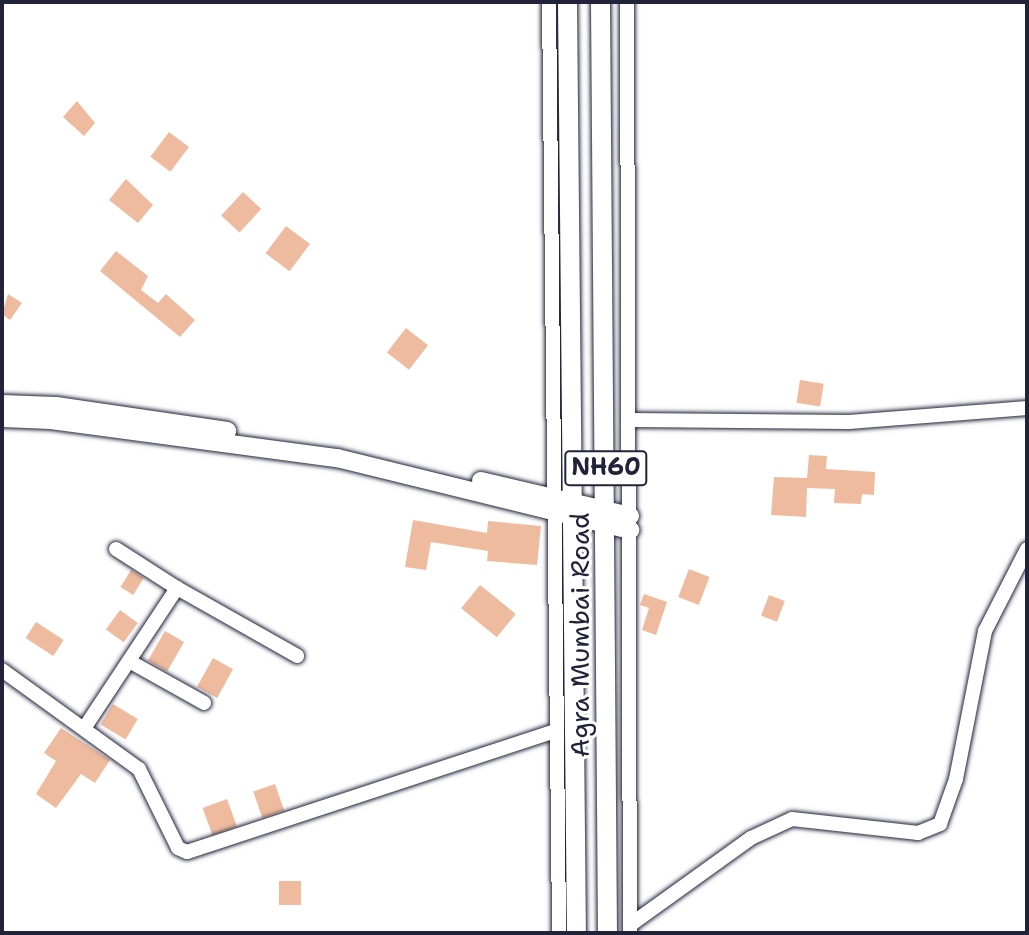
<!DOCTYPE html>
<style>
body{margin:0}
#map{position:relative;width:1029px;height:935px;overflow:hidden;background:#fff;font-family:"Shantell Sans",sans-serif}
div>[style]{position:absolute}
[style*='--x']{left:calc(var(--x)*1px);top:calc(var(--y)*1px);width:calc(var(--w)*1px);rotate:calc(var(--a)*1deg)}
.building>*{inset:0;background:#eebb9f;transform-origin:0 0}
.roads{filter:drop-shadow(0 0 2px #22223b) drop-shadow(0 0 2px #22223b)}
.minor>*{height:14px;margin:-7px;padding:0 7px;transform-origin:7px;border-radius:7px;background:#fff}
.major>*{height:18px;margin:-9px;padding:0 9px;transform-origin:9px;border-radius:9px;background:#fff}
.highway>*{height:19px;margin:-9.5px;padding:0 9.5px;transform-origin:9.5px;border-radius:9.5px;background:#fff}
span{translate:-50% -50%;white-space:nowrap;text-align:center;line-height:1.15;-webkit-text-stroke:6px #fff;paint-order:stroke}
.shield-label span{padding:2px 5px;background:#fff;border:2px solid;border-radius:5px;-webkit-text-stroke-width:0}
.shield-label{font-size:24px;color:#22223b;font-weight:700}
.street-label{font-size:26px;color:#22223b}
.frame{position:absolute;inset:0;border:4px solid #22223b;pointer-events:none}
</style>
<div id="map">
<div class="building">
<i style="clip-path:polygon(77px 101px,95px 123px,84px 136px,63px 117px)"></i>
<i style="left:169px;top:132px;width:25px;height:31px;rotate:37deg"></i>
<i style="clip-path:polygon(126px 179px,153px 205px,138px 223px,109px 200px)"></i>
<i style="left:243px;top:192px;width:25px;height:32px;rotate:43deg"></i>
<i style="left:286px;top:226px;width:30px;height:34px;rotate:37deg"></i>
<i style="clip-path:polygon(116px 251px,148px 276px,141px 290px,158px 303px,166px 294px,195px 320px,180px 337px,100px 271px)"></i>
<i style="clip-path:polygon(8px 294px,22px 303px,10px 320px,2px 314px)"></i>
<i style="left:406px;top:328px;width:28px;height:31px;rotate:38deg"></i>
<i style="left:800px;top:380px;width:24px;height:23px;rotate:9deg"></i>
<i style="clip-path:polygon(809px 455px,827px 456px,826px 469px,875px 472px,874px 495px,862px 494px,861px 504px,834px 503px,835px 489px,807px 488px,806px 517px,771px 515px,774px 477px,807px 478px)"></i>
<i style="clip-path:polygon(413px 520px,487px 533px,488px 521px,541px 526px,537px 565px,487px 561px,488px 551px,431px 542px,426px 570px,405px 567px)"></i>
<i style="left:689px;top:569px;width:22px;height:30px;rotate:21deg"></i>
<i style="left:131px;top:570px;width:15px;height:20px;rotate:32deg"></i>
<i style="left:480px;top:585px;width:46px;height:30px;rotate:39deg"></i>
<i style="clip-path:polygon(644px 594px,667px 602px,656px 635px,642px 630px,649px 608px,640px 605px)"></i>
<i style="left:769px;top:595px;width:17px;height:22px;rotate:21deg"></i>
<i style="left:120px;top:610px;width:22px;height:24px;rotate:36deg"></i>
<i style="left:36px;top:622px;width:33px;height:19px;rotate:33deg"></i>
<i style="left:165px;top:631px;width:22px;height:34px;rotate:30deg"></i>
<i style="left:213px;top:658px;width:23px;height:33px;rotate:29deg"></i>
<i style="left:113px;top:704px;width:29px;height:24px;rotate:31deg"></i>
<i style="clip-path:polygon(61px 728px,110px 760px,95px 783px,81px 774px,56px 808px,36px 794px,56px 761px,44px 753px)"></i>
<i style="left:275px;top:784px;width:28px;height:23px;rotate:71deg"></i>
<i style="left:227px;top:799px;width:29px;height:26px;rotate:70deg"></i>
<i style="left:279px;top:881px;width:22px;height:24px"></i>
</div>
<div class="roads">
<div class="minor">
<i style="--x:549;--y:2;--w:931;--a:89.38"></i>
<i style="--x:627;--y:2;--w:931;--a:89.82"></i>
<i style="--x:631;--y:420;--w:218;--a:0.5"></i>
<i style="--x:849;--y:422;--w:179;--a:-4.5"></i>
<i style="--x:116;--y:549;--w:72;--a:32.6"></i>
<i style="--x:129;--y:661;--w:86;--a:29.2"></i>
<i style="--x:2;--y:670;--w:169;--a:35.9"></i>
<i style="--x:139;--y:769;--w:88;--a:63.7"></i>
<i style="--x:178;--y:848;--w:10;--a:24"></i>
<i style="--x:187;--y:852;--w:388;--a:-18.2"></i>
<i style="--x:85;--y:727;--w:167;--a:-56.5"></i>
<i style="--x:177;--y:588;--w:138;--a:29.5"></i>
<i style="--x:630;--y:925;--w:149;--a:-35.7"></i>
<i style="--x:751;--y:838;--w:45;--a:-24.9"></i>
<i style="--x:792;--y:819;--w:127;--a:6.3"></i>
<i style="--x:918;--y:833;--w:24;--a:-22"></i>
<i style="--x:940;--y:824;--w:48;--a:-70.4"></i>
<i style="--x:956;--y:779;--w:151;--a:-78.9"></i>
<i style="--x:985;--y:631;--w:92;--a:-62.9"></i>
</div>
<div class="major">
<i style="--x:2;--y:404;--w:54;--a:2.1"></i>
<i style="--x:56;--y:406;--w:173;--a:8.3"></i>
<i style="--x:2;--y:418;--w:49;--a:2.3"></i>
<i style="--x:51;--y:420;--w:289;--a:7.6"></i>
<i style="--x:337;--y:458;--w:302;--a:13.8"></i>
<i style="--x:481;--y:481;--w:153;--a:13.2"></i>
</div>
<div class="highway">
<i style="--x:567;--y:2;--w:931;--a:89.45"></i>
<i style="--x:600;--y:2;--w:931;--a:89.57"></i>
</div>
</div>
<div class="shield-label">
<span style="left:606px;top:468px">NH60</span>
</div>
<div class="street-label">
<span style="left:580px;top:635px;rotate:-90deg">Agra Mumbai Road</span>
</div>
<div class="frame"></div>
</div>
